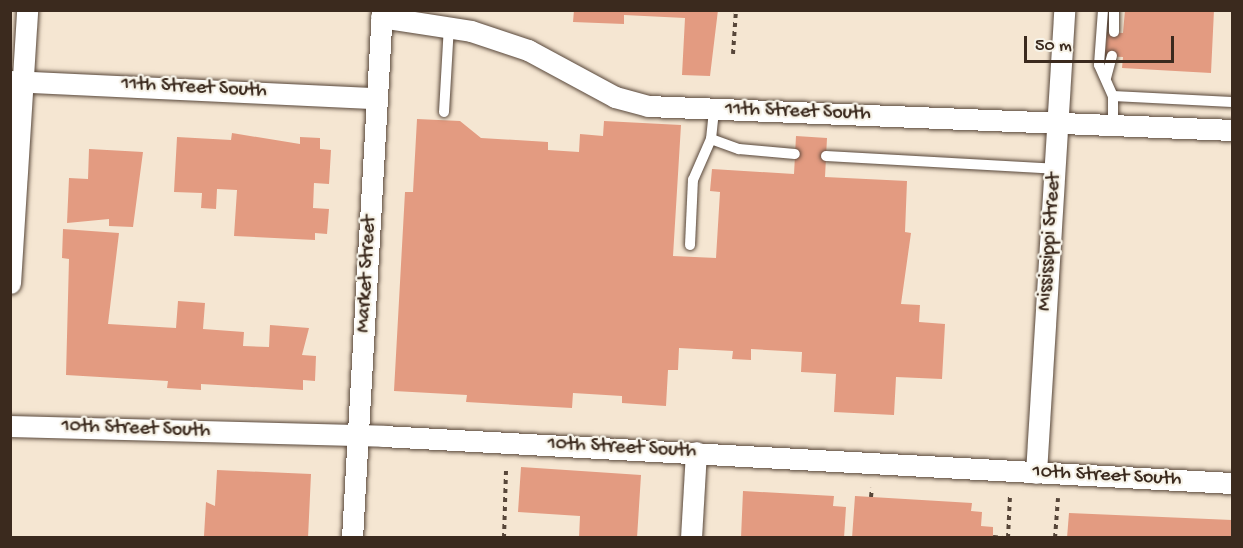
<!DOCTYPE html>
<style>
body{margin:0}
#map{position:relative;width:1243px;height:548px;overflow:hidden;background:#f5e6d2;font-family:"Gochi Hand",sans-serif}
div>[style]{position:absolute}
[style*='--x']{left:calc(var(--x)*1px);top:calc(var(--y)*1px);width:calc(var(--w)*1px);rotate:calc(var(--a)*1deg)}
.building>*{inset:0;background:#e39b81}
.path>*{height:4px;margin-top:-2px;transform-origin:0;background:repeating-linear-gradient(90deg,#574639 0 4.5px,transparent 0 9px)}
.roads{filter:drop-shadow(0 0 2px #574639) drop-shadow(0 0 2px #574639)}
.service>*{height:10px;margin:-5px;padding:0 5px;transform-origin:5px;border-radius:5px;background:#fff}
.minor>*{height:21px;margin:-10.5px;padding:0 10.5px;transform-origin:10.5px;border-radius:10.5px;background:#fff}
span{translate:-50% -50%;white-space:nowrap;text-align:center;line-height:1.15;-webkit-text-stroke:4.5px #f7f3e8;paint-order:stroke}
.street-label{font-size:20px;color:#3b2a1e}
.frame{position:absolute;inset:0;border:12px solid #3b2a1e;pointer-events:none}
.scale{position:absolute;left:1024px;top:36px;width:150px;height:27px;box-sizing:border-box;border:3px solid #3b2a1e;border-top:0;padding-left:8px;font-size:18px;line-height:21px;white-space:nowrap;color:#3b2a1e;-webkit-text-stroke:4px #f7f3e8;paint-order:stroke}
</style>
<div id="map">
<div class="building">
<i style="clip-path:polygon(574px 10px,718px 10px,710px 76px,682px 75px,685px 18px,624px 15px,624px 24px,573px 22px)"></i>
<i style="clip-path:polygon(1125px 10px,1214px 10px,1211px 73px,1122px 68px,1123px 57px,1105px 56px,1107px 32px,1123px 33px)"></i>
<i style="clip-path:polygon(417px 119px,460px 121px,481px 138px,548px 142px,548px 150px,579px 152px,580px 134px,603px 136px,604px 121px,681px 125px,673px 256px,716px 258px,720px 192px,710px 191px,712px 169px,794px 174px,796px 136px,827px 138px,825px 177px,907px 181px,905px 232px,911px 233px,901px 304px,920px 305px,919px 322px,945px 324px,942px 379px,896px 377px,894px 415px,834px 412px,836px 374px,801px 372px,802px 352px,751px 349px,751px 360px,732px 359px,733px 351px,679px 348px,678px 370px,668px 370px,666px 406px,622px 403px,622px 396px,573px 393px,572px 408px,466px 402px,467px 395px,394px 391px,405px 192px,413px 192px)"></i>
<i style="clip-path:polygon(232px 133px,300px 144px,300px 137px,320px 138px,320px 149px,331px 150px,329px 184px,314px 183px,313px 208px,329px 209px,327px 234px,315px 233px,315px 240px,234px 236px,237px 190px,217px 189px,216px 209px,201px 208px,202px 193px,174px 192px,177px 137px,231px 140px)"></i>
<i style="clip-path:polygon(89px 149px,143px 152px,133px 227px,109px 226px,109px 219px,67px 223px,69px 178px,88px 179px)"></i>
<i style="clip-path:polygon(63px 229px,119px 233px,108px 324px,176px 328px,178px 301px,205px 303px,203px 329px,244px 332px,243px 346px,269px 347px,270px 325px,309px 328px,302px 355px,316px 356px,315px 381px,303px 380px,303px 390px,201px 384px,201px 390px,167px 388px,168px 381px,66px 375px,69px 259px,62px 258px)"></i>
<i style="clip-path:polygon(521px 467px,641px 475px,637px 538px,579px 538px,580px 516px,518px 512px)"></i>
<i style="clip-path:polygon(217px 470px,311px 474px,308px 538px,204px 536px,206px 502px,215px 506px)"></i>
<i style="clip-path:polygon(743px 491px,834px 496px,833px 506px,846px 507px,844px 538px,741px 538px)"></i>
<i style="clip-path:polygon(855px 496px,972px 503px,971px 511px,982px 512px,981px 526px,993px 527px,993px 538px,852px 538px)"></i>
<i style="clip-path:polygon(1069px 513px,1232px 520px,1232px 538px,1067px 538px)"></i>
</div>
<div class="path">
<i style="--x:733;--y:54;--w:44;--a:-86.1"></i>
<i style="--x:871;--y:497;--w:9;--a:-84"></i>
<i style="--x:993;--y:537;--w:10;--a:6"></i>
<i style="--x:504;--y:538;--w:67;--a:-88.3"></i>
<i style="--x:1008;--y:538;--w:43;--a:-87.3"></i>
<i style="--x:1055;--y:538;--w:40;--a:-85.7"></i>
</div>
<div class="roads">
<div class="service">
<i style="--x:1103;--y:10;--w:55;--a:94.2"></i>
<i style="--x:1099;--y:65;--w:34;--a:66"></i>
<i style="--x:1113;--y:96;--w:29;--a:90"></i>
<i style="--x:1114;--y:32;--w:22;--a:-90"></i>
<i style="--x:1106;--y:78;--w:23;--a:-75"></i>
<i style="--x:1113;--y:96;--w:119;--a:2.9"></i>
<i style="--x:444;--y:112;--w:86;--a:-86.7"></i>
<i style="--x:711;--y:139;--w:30;--a:20"></i>
<i style="--x:739;--y:149;--w:56;--a:5.1"></i>
<i style="--x:826;--y:156;--w:229;--a:3.2"></i>
<i style="--x:690;--y:245;--w:65;--a:-87.4"></i>
<i style="--x:693;--y:180;--w:45;--a:-66.3"></i>
<i style="--x:711;--y:139;--w:31;--a:-84"></i>
</div>
<div class="minor">
<i style="--x:381;--y:17;--w:91;--a:8.8"></i>
<i style="--x:471;--y:31;--w:60;--a:18.4"></i>
<i style="--x:528;--y:50;--w:99;--a:28.4"></i>
<i style="--x:615;--y:97;--w:34;--a:15"></i>
<i style="--x:648;--y:106;--w:584;--a:2.35"></i>
<i style="--x:10;--y:81;--w:367;--a:2.7"></i>
<i style="--x:10;--y:283;--w:274;--a:-86.4"></i>
<i style="--x:10;--y:426;--w:373;--a:1.5"></i>
<i style="--x:383;--y:436;--w:850;--a:3.17"></i>
<i style="--x:1036;--y:473;--w:464;--a:-86.5"></i>
<i style="--x:352;--y:538;--w:529;--a:-86.75"></i>
<i style="--x:691;--y:538;--w:86;--a:-86.7"></i>
</div>
</div>
<div class="street-label">
<span style="left:194px;top:88px;rotate:3deg">11th Street South</span>
<span style="left:798px;top:112px;rotate:2deg">11th Street South</span>
<span style="left:1050px;top:242px;rotate:-86deg">Mississippi Street</span>
<span style="left:367px;top:274px;rotate:-87deg">Market Street</span>
<span style="left:136px;top:429px;rotate:2deg">10th Street South</span>
<span style="left:622px;top:448px;rotate:3deg">10th Street South</span>
<span style="left:1107px;top:476px;rotate:3deg">10th Street South</span>
</div>
<div class="frame"></div>
<div class="scale">50 m</div>
</div>
